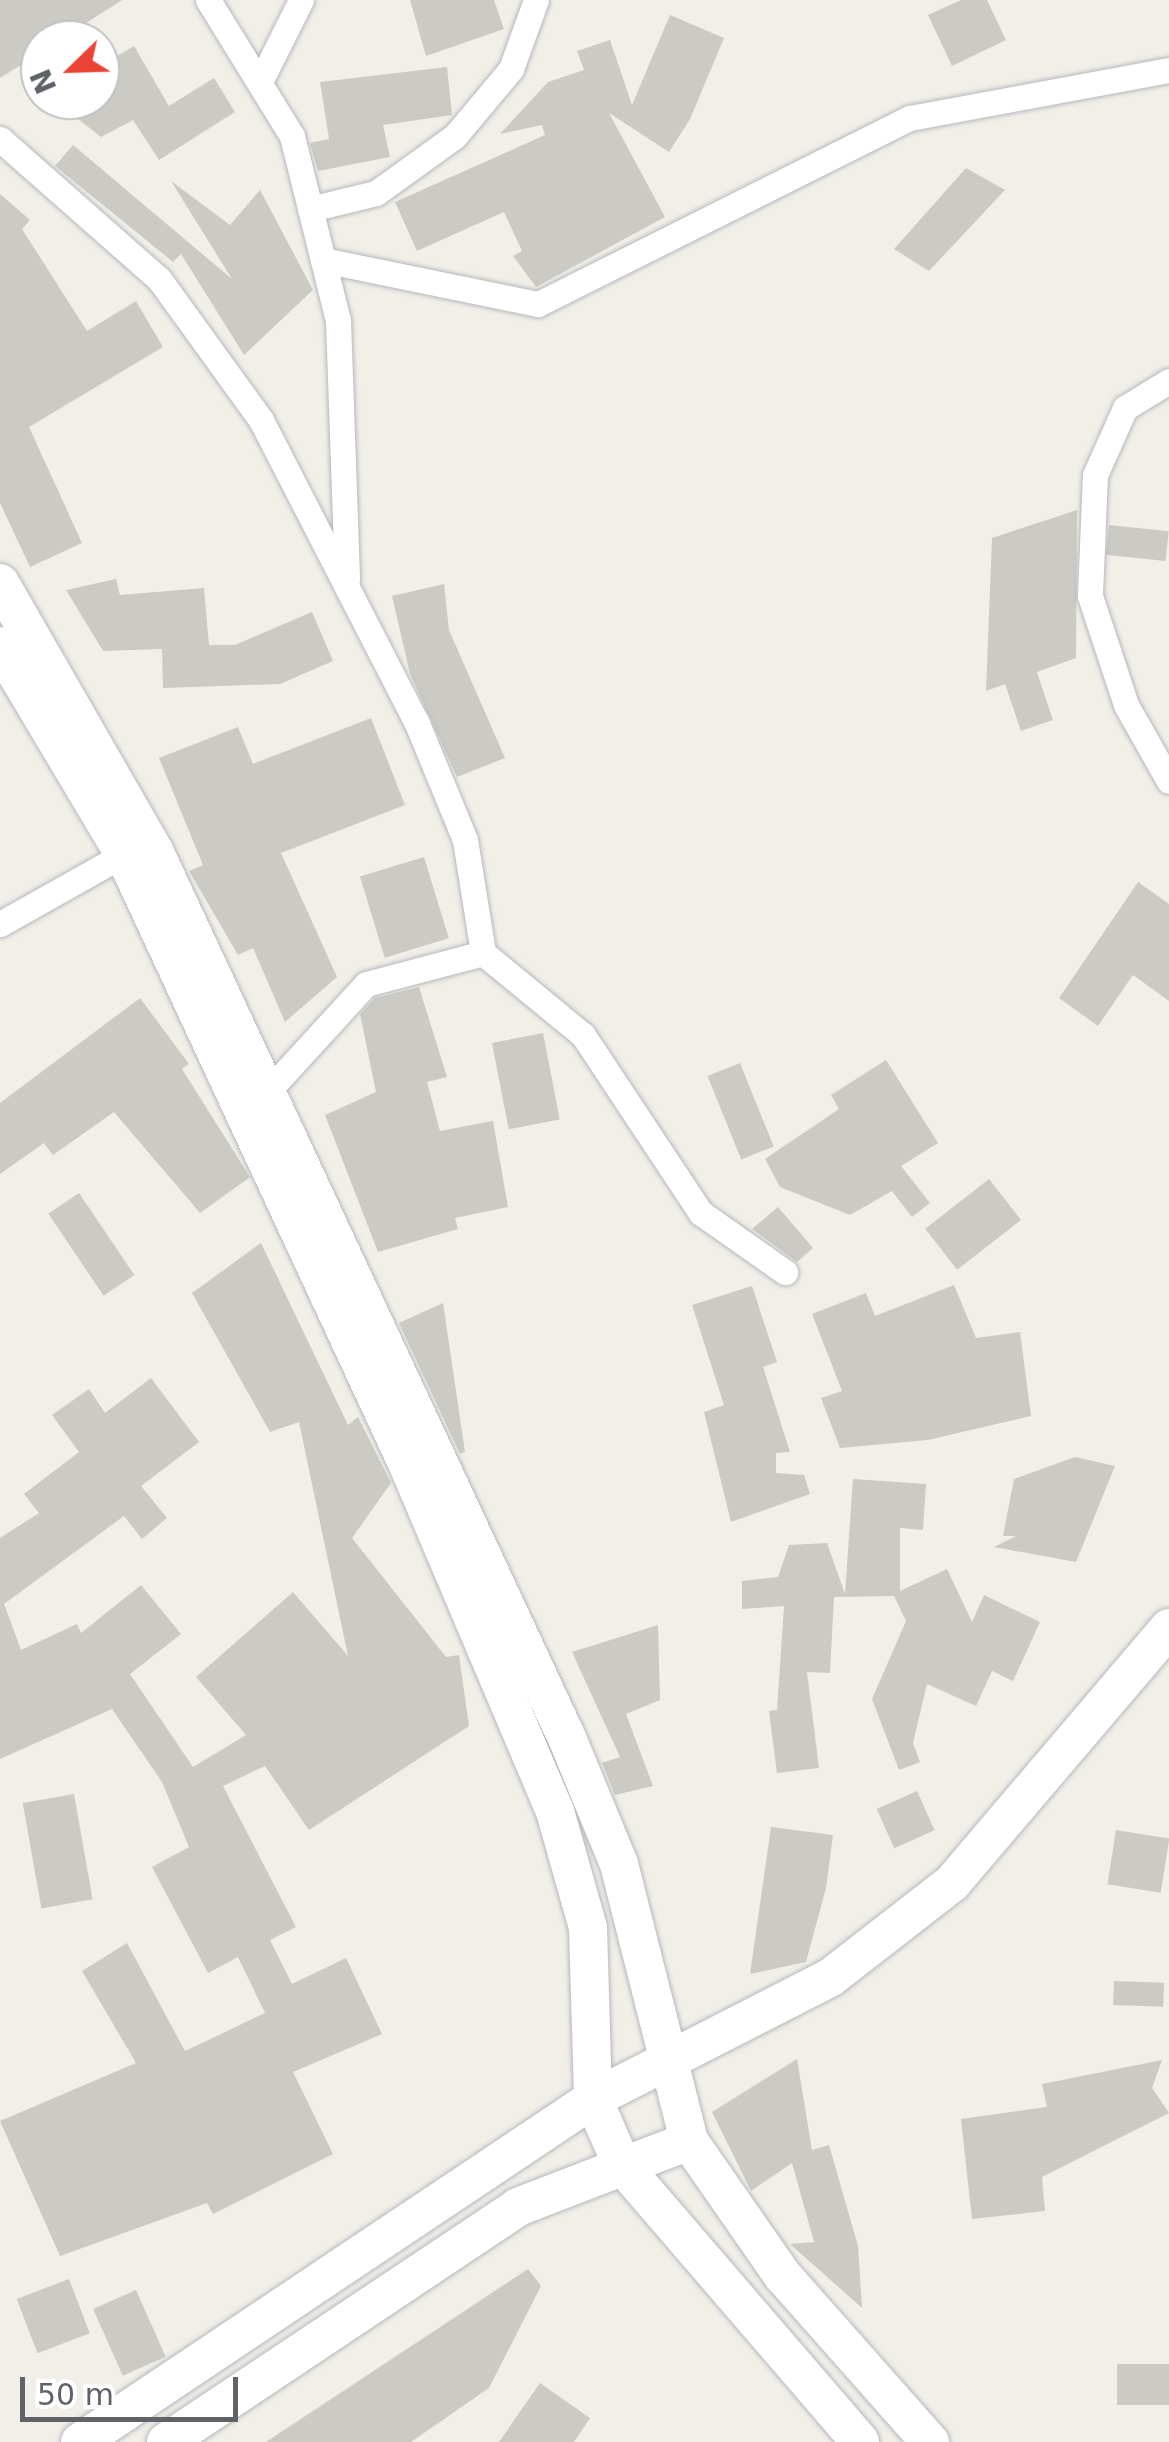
<!DOCTYPE html>
<style>
body{margin:0}
#map{position:relative;width:1169px;height:2442px;overflow:hidden;background:#f1efe8;font-family:"DejaVu Sans",sans-serif}
div>[style]{position:absolute}
[style*='--x']{left:calc(var(--x)*1px);top:calc(var(--y)*1px);width:calc(var(--w)*1px);rotate:calc(var(--a)*1deg)}
.building>*{inset:0;background:#cccac5;transform-origin:0 0}
.roads{filter:drop-shadow(0 0 2px #b5b8bc) drop-shadow(0 0 2px #b5b8bc)}
.street>*{height:25px;margin:-12.5px;padding:0 12.5px;transform-origin:12.5px;border-radius:12.5px;background:#fff}
.secondary>*{height:38px;margin:-19px;padding:0 19px;transform-origin:19px;border-radius:19px;background:#fff}
span{translate:-50% -50%;white-space:nowrap;text-align:center;line-height:1.15;-webkit-text-stroke:8px #fff;paint-order:stroke}
.north{position:absolute;left:20px;top:20px;width:100px;height:100px;box-sizing:border-box;background:#fff;border:2px solid #bfc1c3;border-radius:50%;rotate:247deg;font-size:28px;font-weight:700;line-height:40px;text-align:center;color:#5f6368}
.north::after{content:'';display:block;margin:auto;width:35px;height:45px;background:#ea4335;clip-path:polygon(50% 0,100% 100%,50% 72%,0 100%)}
.scale{position:absolute;left:20px;top:2377px;width:218px;height:45px;box-sizing:border-box;border:5px solid #5f6368;border-top:0;padding-left:12px;font-size:30px;line-height:35px;white-space:nowrap;color:#5f6368;-webkit-text-stroke:8px #fff;paint-order:stroke}
</style>
<div id="map">
<div class="building">
<i style="clip-path:polygon(0 0,122px 0,60px 40px,40px 40px,40px 53px,0 78px)"></i>
<i style="clip-path:polygon(410px 0,494px 0,504px 29px,426px 56px)"></i>
<i style="clip-path:polygon(961px 0,987px 0,1006px 40px,952px 66px,928px 15px)"></i>
<i style="clip-path:polygon(670px 15px,724px 38px,690px 119px,669px 152px,609px 113px,665px 217px,536px 287px,513px 256px,522px 251px,504px 212px,417px 251px,395px 202px,545px 135px,542px 125px,500px 134px,548px 82px,584px 70px,577px 51px,610px 40px,632px 105px)"></i>
<i style="clip-path:polygon(134px 46px,169px 106px,214px 78px,235px 112px,159px 160px,133px 120px,101px 137px,54px 100px,100px 100px,100px 66px)"></i>
<i style="clip-path:polygon(447px 67px,452px 115px,383px 125px,390px 157px,318px 171px,310px 143px,329px 139px,320px 82px)"></i>
<i style="clip-path:polygon(73px 145px,232px 279px,171px 181px,230px 225px,260px 190px,313px 290px,244px 355px,181px 254px,173px 262px,55px 166px)"></i>
<i style="clip-path:polygon(966px 168px,1005px 190px,929px 271px,894px 249px)"></i>
<i style="clip-path:polygon(0 194px,30px 220px,22px 229px,87px 331px,136px 301px,163px 347px,29px 427px,82px 543px,30px 567px,0 503px)"></i>
<i style="clip-path:polygon(1077px 510px,1076px 658px,1037px 672px,1053px 720px,1021px 731px,1005px 684px,986px 691px,992px 538px)"></i>
<i style="left:1109px;top:525px;width:60px;height:30px;rotate:6deg"></i>
<i style="clip-path:polygon(116px 579px,120px 595px,204px 588px,209px 645px,235px 645px,312px 612px,333px 661px,280px 684px,163px 688px,162px 649px,103px 651px,66px 590px)"></i>
<i style="clip-path:polygon(444px 584px,449px 630px,505px 758px,457px 777px,410px 674px,392px 596px)"></i>
<i style="clip-path:polygon(371px 718px,405px 805px,281px 853px,337px 977px,285px 1022px,253px 948px,238px 955px,189px 871px,203px 865px,159px 758px,238px 727px,253px 764px)"></i>
<i style="left:424px;top:857px;width:85px;height:67px;rotate:73deg"></i>
<i style="clip-path:polygon(1138px 882px,1169px 904px,1169px 1001px,1133px 975px,1098px 1026px,1059px 998px)"></i>
<i style="clip-path:polygon(419px 987px,447px 1077px,427px 1082px,440px 1131px,493px 1121px,508px 1207px,455px 1218px,458px 1229px,378px 1252px,325px 1115px,376px 1092px,360px 1014px,375px 998px)"></i>
<i style="clip-path:polygon(140px 998px,189px 1064px,182px 1069px,250px 1177px,200px 1213px,114px 1112px,53px 1155px,44px 1143px,0 1174px,0 1103px)"></i>
<i style="left:543px;top:1033px;width:88px;height:52px;rotate:79deg"></i>
<i style="clip-path:polygon(886px 1060px,938px 1143px,901px 1166px,930px 1203px,912px 1217px,892px 1191px,850px 1215px,780px 1187px,765px 1159px,839px 1109px,831px 1095px)"></i>
<i style="left:740px;top:1063px;width:90px;height:35px;rotate:68deg"></i>
<i style="left:989px;top:1179px;width:52px;height:81px;rotate:52deg"></i>
<i style="left:79px;top:1193px;width:99px;height:37px;rotate:56deg"></i>
<i style="clip-path:polygon(778px 1207px,813px 1248px,797px 1262px,752px 1229px)"></i>
<i style="clip-path:polygon(261px 1243px,348px 1425px,358px 1417px,391px 1483px,352px 1538px,446px 1657px,459px 1655px,469px 1726px,309px 1830px,265px 1766px,223px 1786px,296px 1927px,270px 1940px,292px 1984px,346px 1958px,382px 2034px,293px 2072px,333px 2154px,213px 2214px,207px 2203px,60px 2256px,0 2121px,136px 2063px,82px 1971px,127px 1943px,185px 2051px,265px 2013px,238px 1957px,208px 1973px,152px 1867px,189px 1847px,162px 1782px,112px 1709px,0 1759px,0 1538px,39px 1513px,24px 1494px,79px 1452px,52px 1415px,89px 1389px,105px 1413px,151px 1378px,199px 1442px,141px 1486px,167px 1518px,142px 1539px,124px 1516px,4px 1604px,21px 1650px,77px 1624px,81px 1633px,141px 1585px,181px 1634px,130px 1674px,193px 1767px,246px 1735px,196px 1677px,293px 1592px,348px 1656px,299px 1422px,270px 1432px,192px 1293px)"></i>
<i style="clip-path:polygon(954px 1285px,976px 1338px,1020px 1332px,1031px 1416px,928px 1440px,840px 1448px,821px 1398px,842px 1391px,812px 1314px,866px 1293px,875px 1316px)"></i>
<i style="clip-path:polygon(752px 1286px,777px 1362px,763px 1367px,790px 1452px,776px 1453px,776px 1473px,804px 1475px,810px 1494px,731px 1522px,704px 1412px,724px 1405px,692px 1305px)"></i>
<i style="clip-path:polygon(443px 1303px,465px 1452px,460px 1454px,399px 1323px)"></i>
<i style="clip-path:polygon(1075px 1457px,1115px 1466px,1076px 1562px,994px 1547px,1016px 1536px,1003px 1536px,1014px 1479px)"></i>
<i style="clip-path:polygon(853px 1479px,926px 1484px,923px 1530px,900px 1528px,900px 1591px,947px 1569px,972px 1622px,984px 1595px,1040px 1622px,1013px 1681px,992px 1671px,976px 1706px,927px 1684px,913px 1743px,920px 1762px,899px 1770px,872px 1699px,906px 1621px,894px 1596px,834px 1597px,830px 1673px,807px 1672px,819px 1768px,777px 1773px,769px 1711px,777px 1710px,784px 1606px,742px 1609px,742px 1581px,778px 1577px,789px 1545px,827px 1543px,845px 1594px)"></i>
<i style="clip-path:polygon(658px 1625px,660px 1700px,626px 1714px,653px 1786px,615px 1795px,602px 1763px,620px 1757px,572px 1652px)"></i>
<i style="left:917px;top:1791px;width:43px;height:44px;rotate:66deg"></i>
<i style="left:74px;top:1794px;width:107px;height:52px;rotate:80deg"></i>
<i style="clip-path:polygon(771px 1827px,833px 1835px,826px 1888px,806px 1962px,750px 1974px)"></i>
<i style="left:1116px;top:1830px;width:54px;height:55px;rotate:9deg"></i>
<i style="left:1114px;top:1981px;width:50px;height:24px;rotate:2deg"></i>
<i style="clip-path:polygon(797px 2059px,812px 2150px,829px 2145px,858px 2246px,862px 2308px,790px 2244px,814px 2242px,792px 2163px,751px 2191px,712px 2112px)"></i>
<i style="clip-path:polygon(1162px 2060px,1152px 2088px,1169px 2113px,1042px 2177px,1045px 2211px,972px 2219px,961px 2119px,1047px 2107px,1042px 2084px)"></i>
<i style="clip-path:polygon(528px 2269px,541px 2286px,489px 2388px,411px 2442px,266px 2442px)"></i>
<i style="left:69px;top:2279px;width:58px;height:56px;rotate:69deg"></i>
<i style="left:136px;top:2290px;width:73px;height:47px;rotate:66deg"></i>
<i style="left:1169px;top:2364px;width:41px;height:52px;rotate:90deg"></i>
<i style="clip-path:polygon(540px 2383px,590px 2418px,574px 2442px,499px 2442px)"></i>
</div>
<div class="roads">
<div class="street">
<i style="--x:208;--y:0;--w:160;--a:58.3"></i>
<i style="--x:292;--y:136;--w:190;--a:76"></i>
<i style="--x:338;--y:320;--w:260;--a:88"></i>
<i style="--x:260;--y:82;--w:92;--a:-63.4"></i>
<i style="--x:0;--y:139;--w:212;--a:41.4"></i>
<i style="--x:159;--y:279;--w:174;--a:54.1"></i>
<i style="--x:261;--y:420;--w:339;--a:62.8"></i>
<i style="--x:416;--y:721;--w:129;--a:67.6"></i>
<i style="--x:465;--y:840;--w:114;--a:80.9"></i>
<i style="--x:310;--y:209;--w:68;--a:-13.6"></i>
<i style="--x:376;--y:193;--w:97;--a:-35.8"></i>
<i style="--x:455;--y:136;--w:87;--a:-50.1"></i>
<i style="--x:511;--y:69;--w:73;--a:-70.1"></i>
<i style="--x:323;--y:260;--w:219;--a:11.6"></i>
<i style="--x:538;--y:304;--w:416;--a:-26.6"></i>
<i style="--x:910;--y:118;--w:263;--a:-10.5"></i>
<i style="--x:1169;--y:381;--w:52;--a:148.5"></i>
<i style="--x:1125;--y:408;--w:73;--a:114.1"></i>
<i style="--x:1095;--y:475;--w:121;--a:92.4"></i>
<i style="--x:1090;--y:596;--w:115;--a:71.7"></i>
<i style="--x:1126;--y:705;--w:87;--a:60.5"></i>
<i style="--x:0;--y:924;--w:142;--a:-29.4"></i>
<i style="--x:257;--y:1103;--w:161;--a:-47.5"></i>
<i style="--x:366;--y:984;--w:121;--a:-14.8"></i>
<i style="--x:483;--y:953;--w:129;--a:39.4"></i>
<i style="--x:583;--y:1035;--w:214;--a:56.5"></i>
<i style="--x:701;--y:1213;--w:103;--a:35.1"></i>
</div>
<div class="secondary">
<i style="--x:0;--y:583;--w:311;--a:60.1"></i>
<i style="--x:155;--y:853;--w:976;--a:65.04"></i>
<i style="--x:567;--y:1738;--w:136;--a:67.6"></i>
<i style="--x:619;--y:1864;--w:286;--a:75.8"></i>
<i style="--x:689;--y:2141;--w:165;--a:55.2"></i>
<i style="--x:783;--y:2276;--w:222;--a:48.5"></i>
<i style="--x:0;--y:646;--w:242;--a:59.2"></i>
<i style="--x:124;--y:854;--w:674;--a:65.07"></i>
<i style="--x:408;--y:1465;--w:376;--a:67"></i>
<i style="--x:555;--y:1811;--w:122;--a:74.2"></i>
<i style="--x:588;--y:1928;--w:171;--a:88.3"></i>
<i style="--x:593;--y:2099;--w:72;--a:66.3"></i>
<i style="--x:622;--y:2165;--w:365;--a:49.3"></i>
<i style="--x:80;--y:2442;--w:617;--a:-33.77"></i>
<i style="--x:593;--y:2099;--w:267;--a:-27.1"></i>
<i style="--x:831;--y:1977;--w:153;--a:-37.8"></i>
<i style="--x:952;--y:1883;--w:335;--a:-49.6"></i>
<i style="--x:166;--y:2442;--w:423;--a:-33.7"></i>
<i style="--x:518;--y:2207;--w:183;--a:-21.1"></i>
</div>
</div>
<div class="north">N</div>
<div class="scale">50 m</div>
</div>
